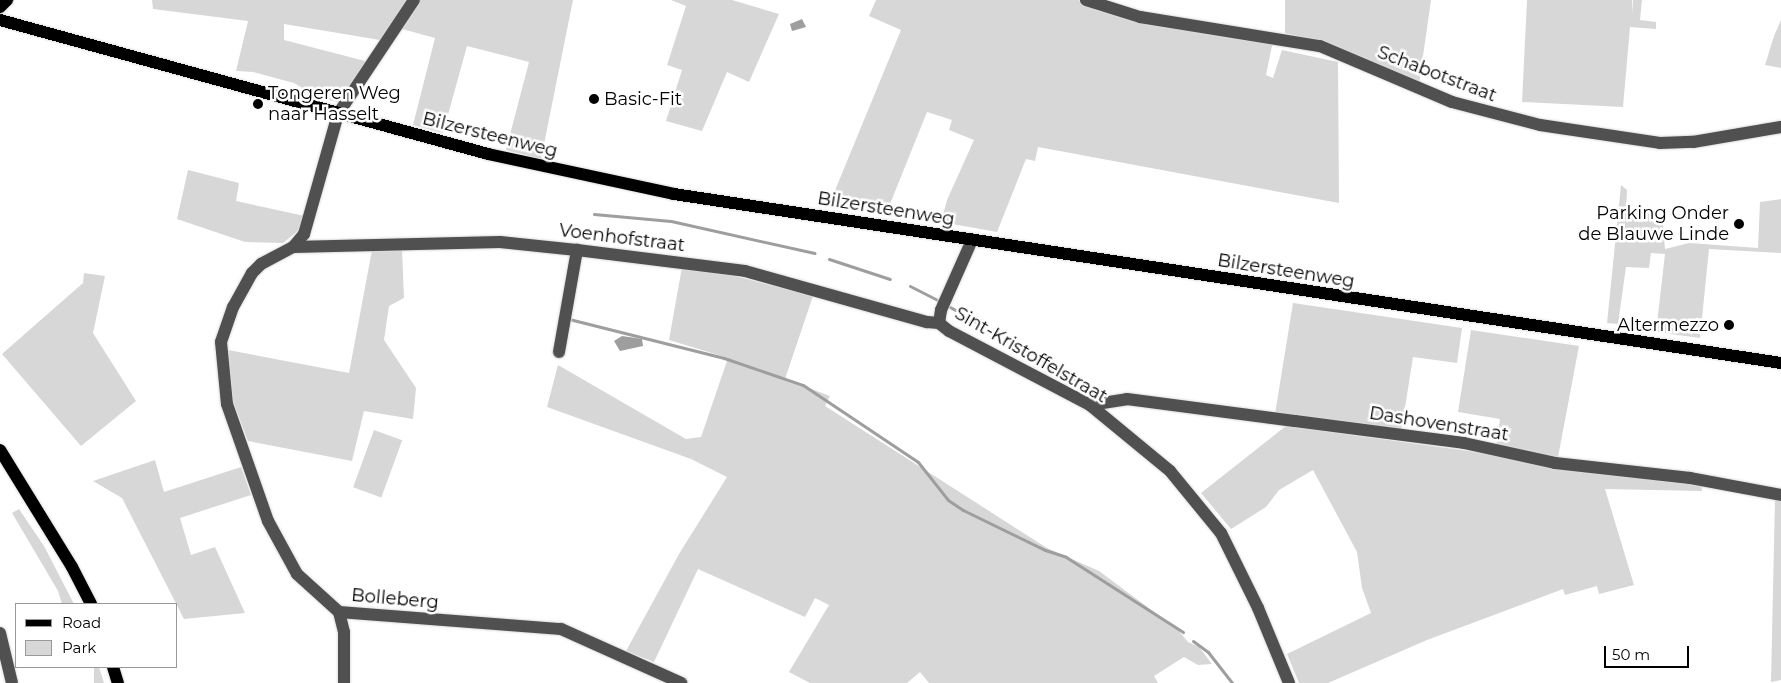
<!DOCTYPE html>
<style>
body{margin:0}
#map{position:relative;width:1781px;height:683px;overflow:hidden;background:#fff;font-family:Montserrat,sans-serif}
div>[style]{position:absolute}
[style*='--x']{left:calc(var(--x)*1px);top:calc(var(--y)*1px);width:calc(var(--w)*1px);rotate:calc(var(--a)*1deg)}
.green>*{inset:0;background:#d7d7d7;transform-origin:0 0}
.water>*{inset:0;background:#9e9e9e}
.stream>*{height:3px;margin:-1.5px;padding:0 1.5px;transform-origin:1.5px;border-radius:1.5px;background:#9e9e9e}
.roads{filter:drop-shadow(0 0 1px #dbdbdb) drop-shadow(0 0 1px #dbdbdb)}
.minor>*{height:12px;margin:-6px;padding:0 6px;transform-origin:6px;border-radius:6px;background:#505050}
.major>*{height:12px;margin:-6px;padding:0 6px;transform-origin:6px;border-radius:6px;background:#000}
.dots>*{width:14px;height:14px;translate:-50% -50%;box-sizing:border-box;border:2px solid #fff;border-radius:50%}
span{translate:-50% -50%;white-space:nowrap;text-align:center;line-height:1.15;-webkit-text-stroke:5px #fff;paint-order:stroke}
.street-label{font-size:18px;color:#000}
.poi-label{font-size:18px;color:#000}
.left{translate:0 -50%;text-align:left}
.right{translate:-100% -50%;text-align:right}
.legend{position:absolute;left:15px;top:603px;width:162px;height:65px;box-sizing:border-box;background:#fff;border:1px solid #999;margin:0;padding:6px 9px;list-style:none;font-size:15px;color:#000}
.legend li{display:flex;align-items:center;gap:10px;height:25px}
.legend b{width:25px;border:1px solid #999}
.scale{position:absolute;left:1604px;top:646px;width:85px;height:22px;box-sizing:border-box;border:2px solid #000;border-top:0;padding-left:6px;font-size:15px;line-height:18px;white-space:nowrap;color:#000;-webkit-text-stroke:4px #fff;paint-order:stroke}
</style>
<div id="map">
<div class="green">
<i style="clip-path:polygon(152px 0,408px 0,380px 40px,284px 24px,284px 40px,369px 62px,340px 103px,318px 97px,294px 83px,253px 72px,236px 71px,248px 21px,153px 9px)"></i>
<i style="clip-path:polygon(419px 0,573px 0,541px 159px,506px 150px,529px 62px,467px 46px,443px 133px,413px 125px,435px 38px,402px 29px)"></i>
<i style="clip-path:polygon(671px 0,732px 0,779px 14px,749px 82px,727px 72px,702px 131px,666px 121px,682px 70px,667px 65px,686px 6px)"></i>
<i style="clip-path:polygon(876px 0,1078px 0,1096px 10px,1140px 21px,1273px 41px,1266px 75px,1273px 78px,1282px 50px,1338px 62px,1339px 203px,1038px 147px,1035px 161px,1026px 159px,997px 232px,941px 222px,947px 200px,974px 140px,949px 130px,952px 120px,927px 112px,886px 214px,829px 205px,901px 30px,869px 16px)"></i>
<i style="clip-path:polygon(1285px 0,1431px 0,1419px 84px,1322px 43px,1285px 33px)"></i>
<i style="clip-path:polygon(1527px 0,1632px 0,1632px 14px,1633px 0,1642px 0,1640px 20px,1656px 22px,1656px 29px,1630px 27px,1623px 107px,1522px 102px)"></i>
<i style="clip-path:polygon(1781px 20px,1781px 68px,1765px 65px,1774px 36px)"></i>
<i style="clip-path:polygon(188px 170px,239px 183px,236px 201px,305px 216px,300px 229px,283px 243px,245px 242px,177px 219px)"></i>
<i style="clip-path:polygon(1621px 185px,1627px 190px,1626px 211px,1662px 215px,1665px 249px,1689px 243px,1758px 248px,1760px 202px,1781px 199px,1781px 253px,1709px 249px,1700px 338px,1656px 332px,1665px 254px,1651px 253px,1649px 268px,1626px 267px,1618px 324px,1607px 323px)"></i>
<i style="clip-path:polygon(402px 249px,404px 298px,389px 306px,384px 340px,416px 388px,413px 419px,364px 411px,352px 461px,248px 441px,233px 401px,228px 350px,349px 373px,372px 250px)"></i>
<i style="clip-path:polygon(682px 267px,727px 274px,813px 296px,785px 379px,830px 396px,825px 406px,1047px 548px,1099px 571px,1177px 629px,1188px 642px,1199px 647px,1212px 664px,1198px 665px,1184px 657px,1154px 676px,1158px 683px,929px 683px,920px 672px,907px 683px,810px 683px,789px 672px,829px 605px,815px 598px,805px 617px,698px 569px,654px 662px,626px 651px,679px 554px,727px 477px,691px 459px,547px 407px,558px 365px,686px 439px,701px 437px,728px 358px,669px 340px)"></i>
<i style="clip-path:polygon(84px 273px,105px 276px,93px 333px,136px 401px,81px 446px,2px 354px,83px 283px)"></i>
<i style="clip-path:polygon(1293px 303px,1462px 328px,1457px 363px,1413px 357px,1401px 433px,1275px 414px)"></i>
<i style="clip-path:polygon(1471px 330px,1579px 346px,1558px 457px,1496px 448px,1500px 419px,1458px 412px)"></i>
<i style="clip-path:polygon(1286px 426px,1701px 483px,1702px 491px,1605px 489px,1634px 585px,1599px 594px,1597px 586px,1565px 595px,1563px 589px,1427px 640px,1328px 683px,1299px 683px,1287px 654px,1371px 613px,1362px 588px,1357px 552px,1313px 470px,1279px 490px,1266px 507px,1231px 529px,1201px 493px)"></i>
<i style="left:374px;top:430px;width:30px;height:61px;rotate:20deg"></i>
<i style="clip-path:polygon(155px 460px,164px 492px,241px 467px,251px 495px,180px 518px,191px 555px,215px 547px,245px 613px,184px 619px,122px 498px,93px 481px)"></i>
<i style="clip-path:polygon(1775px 498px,1781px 499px,1781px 680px,1771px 682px)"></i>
<i style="clip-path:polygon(19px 509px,44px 546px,74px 604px,62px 604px,58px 591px,12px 513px)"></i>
<i style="clip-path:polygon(94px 667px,99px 667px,104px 683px,94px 683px)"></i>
</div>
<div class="water">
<i style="clip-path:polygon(802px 19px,806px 27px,792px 31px,790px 24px)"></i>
<i style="clip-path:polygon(622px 336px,642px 339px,643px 346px,620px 351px,614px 341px)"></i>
</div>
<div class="stream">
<i style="--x:594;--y:214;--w:77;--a:5.2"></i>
<i style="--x:671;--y:221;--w:147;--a:12.6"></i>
<i style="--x:829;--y:259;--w:64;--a:18.2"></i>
<i style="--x:910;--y:286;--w:33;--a:27"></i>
<i style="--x:950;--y:307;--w:44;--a:30.1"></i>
<i style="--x:569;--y:319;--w:160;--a:14.1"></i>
<i style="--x:724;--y:358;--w:83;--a:18.9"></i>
<i style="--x:803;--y:385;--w:138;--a:33.8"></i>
<i style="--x:918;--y:462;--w:48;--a:51.7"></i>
<i style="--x:948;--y:500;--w:18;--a:34"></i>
<i style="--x:963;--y:510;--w:91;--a:26"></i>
<i style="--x:1045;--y:550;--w:22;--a:18"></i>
<i style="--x:1066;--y:557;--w:139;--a:32.7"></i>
<i style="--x:1037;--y:358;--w:76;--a:29.3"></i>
<i style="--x:1193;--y:641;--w:19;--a:36"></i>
<i style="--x:1208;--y:652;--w:39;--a:52"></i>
</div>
<div class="roads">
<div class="minor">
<i style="--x:414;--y:0;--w:137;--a:123.7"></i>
<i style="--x:338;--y:114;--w:125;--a:105.8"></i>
<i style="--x:304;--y:234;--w:17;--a:130"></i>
<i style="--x:293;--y:247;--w:36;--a:152"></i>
<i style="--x:261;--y:264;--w:13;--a:135"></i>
<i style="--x:252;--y:273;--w:39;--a:119"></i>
<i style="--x:233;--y:307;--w:37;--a:109"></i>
<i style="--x:221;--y:342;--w:62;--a:84.5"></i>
<i style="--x:227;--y:404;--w:124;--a:70.7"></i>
<i style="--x:268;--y:521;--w:60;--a:61.3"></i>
<i style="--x:297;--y:574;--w:57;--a:42.1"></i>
<i style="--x:339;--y:612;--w:223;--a:4.4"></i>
<i style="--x:561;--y:629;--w:132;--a:24.2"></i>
<i style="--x:1086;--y:0;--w:57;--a:17.5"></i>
<i style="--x:1140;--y:17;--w:182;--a:9.2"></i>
<i style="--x:1320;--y:46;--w:143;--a:23"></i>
<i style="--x:1452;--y:102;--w:91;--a:14.6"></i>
<i style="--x:1540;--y:125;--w:121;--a:8.5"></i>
<i style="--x:1660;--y:143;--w:33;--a:-2"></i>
<i style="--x:1693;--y:142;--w:89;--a:-9.7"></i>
<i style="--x:293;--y:247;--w:207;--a:-1.4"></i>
<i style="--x:500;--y:242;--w:77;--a:5.9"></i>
<i style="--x:577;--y:250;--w:169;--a:7.1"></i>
<i style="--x:745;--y:271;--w:189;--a:15.7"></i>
<i style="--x:927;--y:322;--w:12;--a:5"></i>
<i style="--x:939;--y:323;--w:13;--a:39"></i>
<i style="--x:949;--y:331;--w:159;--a:27.7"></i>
<i style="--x:1090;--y:405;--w:104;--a:39.5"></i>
<i style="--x:1170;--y:471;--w:80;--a:50.6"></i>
<i style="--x:1221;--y:533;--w:84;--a:63.7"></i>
<i style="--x:1258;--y:608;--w:81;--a:67.5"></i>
<i style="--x:939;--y:323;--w:13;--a:-81"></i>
<i style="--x:941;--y:310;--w:77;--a:-66.1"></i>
<i style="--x:559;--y:352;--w:104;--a:-80"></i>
<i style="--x:1090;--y:405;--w:37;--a:-9"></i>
<i style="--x:1127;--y:399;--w:169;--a:7.5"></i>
<i style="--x:1295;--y:421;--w:170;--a:7.4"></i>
<i style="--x:1464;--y:443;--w:93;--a:12.4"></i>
<i style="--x:1555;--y:463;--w:136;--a:6.3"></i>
<i style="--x:1690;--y:478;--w:93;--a:10.6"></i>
<i style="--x:339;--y:612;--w:21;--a:76"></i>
<i style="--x:344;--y:632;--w:51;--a:90"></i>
<i style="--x:0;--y:633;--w:51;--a:76.5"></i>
</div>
<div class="major">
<i style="--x:0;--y:7;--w:10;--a:-45"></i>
<i style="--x:0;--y:20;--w:506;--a:15.35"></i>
<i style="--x:488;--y:154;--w:190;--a:12.1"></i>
<i style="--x:674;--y:194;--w:1120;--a:8.68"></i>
<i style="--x:0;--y:450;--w:137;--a:58.4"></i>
<i style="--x:72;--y:567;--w:42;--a:62.8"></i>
<i style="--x:113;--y:667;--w:17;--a:73"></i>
</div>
</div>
<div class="dots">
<i style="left:594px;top:99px;background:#000"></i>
<i style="left:258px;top:104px;background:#000"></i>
<i style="left:1739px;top:224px;background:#000"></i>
<i style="left:1729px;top:325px;background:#000"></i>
</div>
<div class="street-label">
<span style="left:1437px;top:74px;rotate:21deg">Schabotstraat</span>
<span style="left:490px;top:135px;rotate:14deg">Bilzersteenweg</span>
<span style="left:886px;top:209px;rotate:9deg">Bilzersteenweg</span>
<span style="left:622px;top:238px;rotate:7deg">Voenhofstraat</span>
<span style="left:1286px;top:271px;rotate:9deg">Bilzersteenweg</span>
<span style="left:1031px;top:355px;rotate:30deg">Sint-Kristoffelstraat</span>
<span style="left:1439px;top:424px;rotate:9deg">Dashovenstraat</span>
<span style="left:395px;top:599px;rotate:5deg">Bolleberg</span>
</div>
<div class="poi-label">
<span class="left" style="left:268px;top:104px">Tongeren Weg<br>naar Hasselt</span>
<span class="left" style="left:604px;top:99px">Basic-Fit</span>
<span class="right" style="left:1729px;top:224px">Parking Onder<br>de Blauwe Linde</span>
<span class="right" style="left:1719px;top:325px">Altermezzo</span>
</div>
<ul class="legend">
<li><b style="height:6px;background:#000"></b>Road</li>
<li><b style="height:14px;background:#d7d7d7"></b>Park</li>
</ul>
<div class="scale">50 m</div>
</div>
